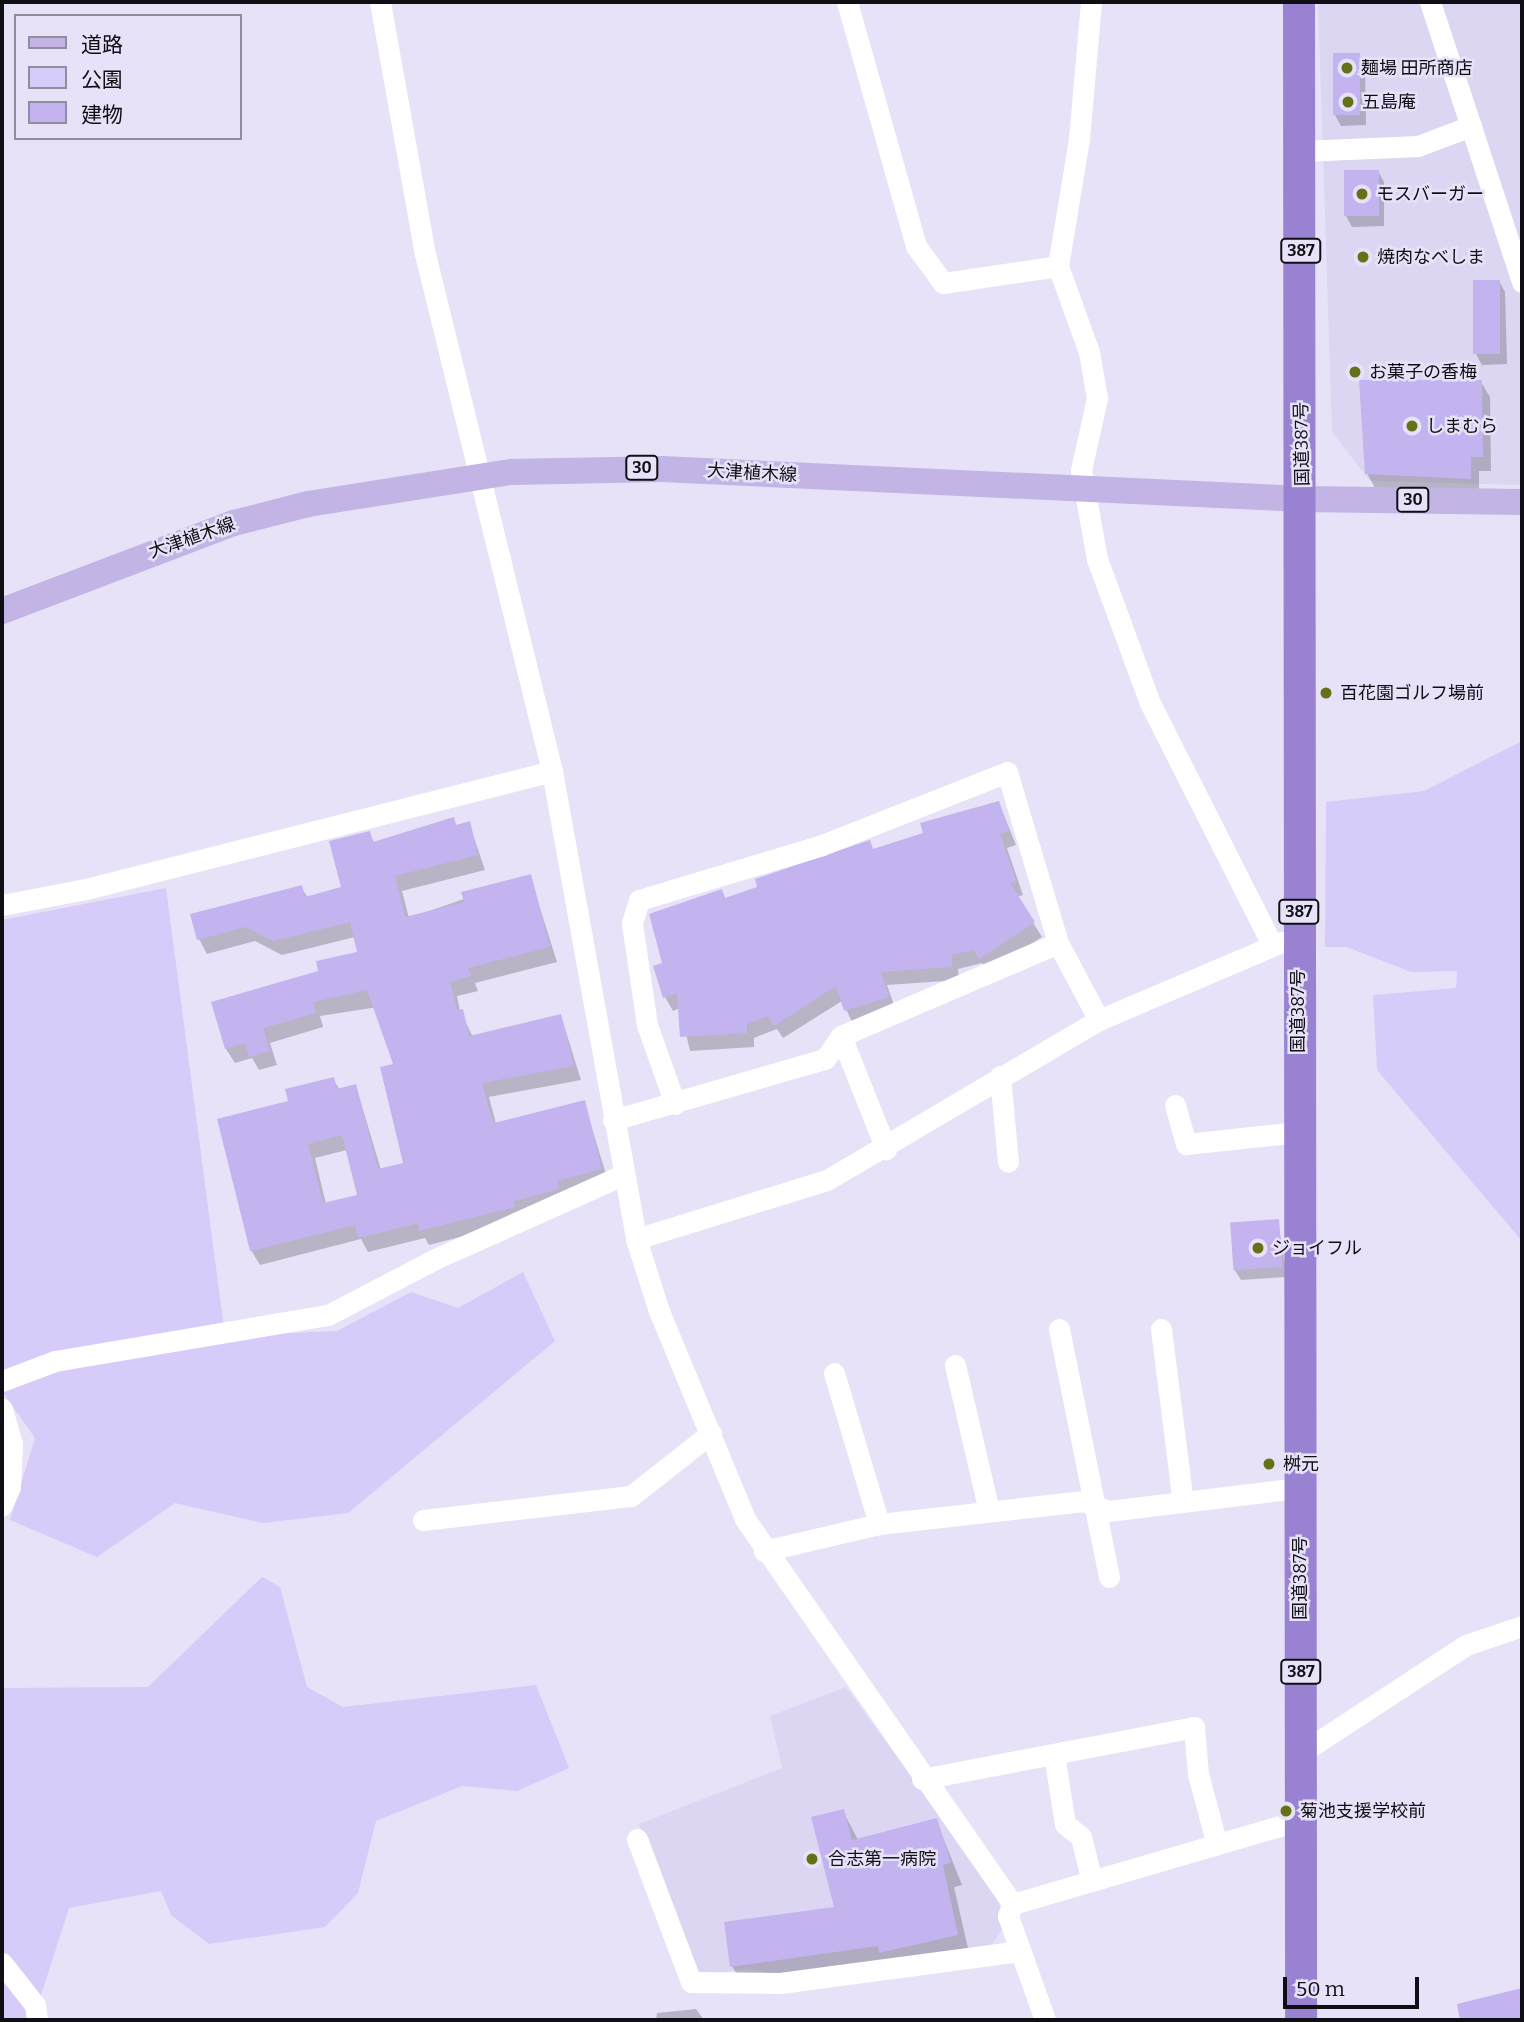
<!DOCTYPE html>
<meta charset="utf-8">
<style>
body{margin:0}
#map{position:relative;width:1524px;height:2022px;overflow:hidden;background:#e7e2f7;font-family:Bitter,"Noto Sans JP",serif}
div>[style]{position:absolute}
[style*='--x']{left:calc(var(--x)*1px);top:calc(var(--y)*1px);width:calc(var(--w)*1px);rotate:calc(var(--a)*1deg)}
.built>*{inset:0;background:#dcd6f2}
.green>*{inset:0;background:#d6cbf9}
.shadow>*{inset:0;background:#0003}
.building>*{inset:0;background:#c3b4f0;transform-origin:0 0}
.minor>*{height:21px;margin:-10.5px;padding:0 10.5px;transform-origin:10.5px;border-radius:10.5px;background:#fff}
.major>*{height:26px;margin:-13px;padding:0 13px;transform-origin:13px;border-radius:13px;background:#c2b4e4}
.highway>*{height:32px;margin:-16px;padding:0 16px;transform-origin:16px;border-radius:16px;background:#9982d2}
.dots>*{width:19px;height:19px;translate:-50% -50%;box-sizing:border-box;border:4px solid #e7e2f7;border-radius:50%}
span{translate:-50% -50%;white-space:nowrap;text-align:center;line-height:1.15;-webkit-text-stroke:5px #e7e2f7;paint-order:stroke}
.shield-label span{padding:2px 5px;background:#e7e2f7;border:2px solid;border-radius:5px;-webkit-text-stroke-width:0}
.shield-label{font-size:16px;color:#100e15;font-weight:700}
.poi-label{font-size:18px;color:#100e15}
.left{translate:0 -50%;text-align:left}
.street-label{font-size:18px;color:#100e15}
.frame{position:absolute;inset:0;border:4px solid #100e15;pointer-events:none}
.legend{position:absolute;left:14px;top:14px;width:228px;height:126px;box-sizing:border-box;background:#e7e2f7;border:2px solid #918d9d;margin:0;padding:9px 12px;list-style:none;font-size:21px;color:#100e15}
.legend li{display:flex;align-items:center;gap:14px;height:35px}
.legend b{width:35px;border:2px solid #918d9d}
.scale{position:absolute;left:1283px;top:1977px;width:136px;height:32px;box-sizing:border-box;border:4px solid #100e15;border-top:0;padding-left:9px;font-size:21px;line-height:24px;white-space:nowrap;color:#100e15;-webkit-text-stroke:5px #e7e2f7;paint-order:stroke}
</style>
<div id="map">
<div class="built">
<i style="clip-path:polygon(1318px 2px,1522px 2px,1522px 485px,1370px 481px,1332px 432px)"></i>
<i style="clip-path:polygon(846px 1687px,998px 1895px,1002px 1930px,988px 1950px,794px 1977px,745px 1969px,691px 1977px,639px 1824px,782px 1768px,770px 1716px)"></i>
</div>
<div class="green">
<i style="clip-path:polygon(1522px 741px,1522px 1241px,1377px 1070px,1373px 995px,1456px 988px,1457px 971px,1411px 972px,1347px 947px,1325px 947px,1326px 802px,1424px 791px)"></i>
<i style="clip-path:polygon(166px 888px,225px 1336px,337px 1331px,411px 1292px,458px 1308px,523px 1272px,555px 1341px,348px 1513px,263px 1523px,175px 1503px,97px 1557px,10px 1520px,35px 1438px,2px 1391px,2px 920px)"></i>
<i style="clip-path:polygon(262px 1577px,280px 1587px,307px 1687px,343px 1707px,536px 1685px,569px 1768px,517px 1791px,462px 1786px,376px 1821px,358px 1893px,325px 1927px,209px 1944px,171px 1915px,161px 1891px,69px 1908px,33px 2020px,2px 2020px,2px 1688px,148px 1687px)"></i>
</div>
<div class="shadow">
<i style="clip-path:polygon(1359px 55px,1365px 65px,1366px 125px,1341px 126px,1335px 115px)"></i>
<i style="clip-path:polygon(1378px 171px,1384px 182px,1384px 226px,1352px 227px,1346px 216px)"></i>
<i style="clip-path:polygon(1499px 281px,1505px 292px,1507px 364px,1482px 365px,1476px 354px)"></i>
<i style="clip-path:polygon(1481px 382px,1490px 397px,1491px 471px,1479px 471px,1479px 494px,1375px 488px,1367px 473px)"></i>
<i style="clip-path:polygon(999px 803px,1016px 845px,1007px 848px,1023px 895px,1017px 897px,1042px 937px,988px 972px,982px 963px,958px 969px,959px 980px,887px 985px,896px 1011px,853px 1024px,842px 1001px,783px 1038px,777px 1029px,754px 1038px,754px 1047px,690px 1051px,680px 1008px,673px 1011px,665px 997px,664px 964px,722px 892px,726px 900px,925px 834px)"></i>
<i style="clip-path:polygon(evenodd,453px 819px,457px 826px,469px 823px,485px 870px,402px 891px,409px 918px,530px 876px,557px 962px,475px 983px,478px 991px,457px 996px,460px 1011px,473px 1037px,561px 1016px,581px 1080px,489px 1097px,496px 1124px,584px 1102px,609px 1184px,522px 1221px,429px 1245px,425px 1238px,368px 1252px,361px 1239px,260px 1265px,251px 1250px,290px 1103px,333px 1079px,340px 1090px,356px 1086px,381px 1170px,405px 1164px,395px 1066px,378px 1007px,320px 1016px,323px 1027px,270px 1043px,277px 1065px,259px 1070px,252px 1058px,235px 1063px,226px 1049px,213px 1003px,320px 972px,359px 953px,355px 937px,282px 955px,255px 941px,207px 954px,199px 939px,301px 887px,308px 898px,343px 889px,369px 833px,375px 844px,453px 819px,347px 1150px,359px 1196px,326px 1204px,315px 1158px,347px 1150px)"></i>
<i style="clip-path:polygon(1278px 1221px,1287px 1277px,1241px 1280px,1234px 1269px)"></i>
<i style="clip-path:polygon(843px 1811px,858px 1840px,936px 1820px,962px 1885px,954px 1887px,970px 1957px,745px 1988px,732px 1966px,836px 1909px)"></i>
<i style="clip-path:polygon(696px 2009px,704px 2020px,656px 2020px,657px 2013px)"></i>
</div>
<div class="building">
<i style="left:1333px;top:53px;width:27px;height:62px"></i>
<i style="left:1344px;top:170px;width:35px;height:46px"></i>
<i style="left:1473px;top:280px;width:27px;height:74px"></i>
<i style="clip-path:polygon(1359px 380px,1482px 380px,1483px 457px,1471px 457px,1471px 479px,1365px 474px)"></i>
<i style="clip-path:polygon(999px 801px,1009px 831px,1000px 834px,1016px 881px,1010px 883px,1035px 922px,979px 959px,973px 950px,952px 955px,952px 967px,881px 972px,889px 997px,844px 1011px,836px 986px,774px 1026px,768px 1016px,747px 1024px,747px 1033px,680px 1037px,677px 993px,663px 998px,653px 966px,662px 963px,649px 914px,722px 889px,725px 898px,757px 887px,755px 879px,870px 840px,873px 849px,923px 833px,920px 823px)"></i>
<i style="clip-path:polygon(evenodd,454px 817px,456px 825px,470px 821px,478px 855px,395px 876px,405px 917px,464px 902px,461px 892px,531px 874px,550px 947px,468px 968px,471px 976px,450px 982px,457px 1010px,463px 1009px,469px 1036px,561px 1014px,574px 1066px,482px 1083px,490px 1113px,494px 1123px,585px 1100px,602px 1169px,557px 1181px,559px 1189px,514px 1201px,515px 1207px,419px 1231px,418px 1223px,358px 1238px,355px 1225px,250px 1251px,217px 1119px,288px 1101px,285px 1089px,334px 1077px,337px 1089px,356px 1084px,378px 1169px,403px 1163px,380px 1067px,393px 1064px,367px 990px,313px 1002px,316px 1013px,263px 1028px,270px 1051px,249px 1057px,245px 1043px,225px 1049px,211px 1002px,318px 971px,316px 961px,357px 952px,350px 922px,273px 941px,246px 927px,197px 940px,190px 914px,302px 885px,305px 897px,341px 887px,329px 841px,370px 831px,373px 842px,454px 817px,342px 1135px,357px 1195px,323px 1203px,308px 1144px,342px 1135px)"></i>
<i style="left:1279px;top:1219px;width:48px;height:49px;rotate:86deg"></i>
<i style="clip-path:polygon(844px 1809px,852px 1840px,937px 1818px,951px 1863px,943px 1865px,958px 1935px,879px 1953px,878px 1946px,730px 1967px,724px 1922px,834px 1907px,811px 1817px)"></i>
<i style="clip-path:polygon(1522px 1988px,1522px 2020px,1460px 2020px,1457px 2004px)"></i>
</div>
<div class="minor">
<i style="--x:380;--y:2;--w:256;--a:79.9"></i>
<i style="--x:425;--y:254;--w:532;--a:76.2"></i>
<i style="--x:552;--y:771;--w:475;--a:79.8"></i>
<i style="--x:636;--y:1239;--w:76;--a:72.3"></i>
<i style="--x:659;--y:1311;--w:225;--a:67.5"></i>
<i style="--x:745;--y:1519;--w:469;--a:55.2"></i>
<i style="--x:847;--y:2;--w:254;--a:74.2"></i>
<i style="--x:916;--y:246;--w:46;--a:53.9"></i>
<i style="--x:943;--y:283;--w:116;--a:-8.4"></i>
<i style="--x:1091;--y:2;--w:138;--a:95"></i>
<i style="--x:1079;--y:139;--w:129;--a:99.4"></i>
<i style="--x:1058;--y:266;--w:91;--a:70.2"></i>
<i style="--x:1089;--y:352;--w:47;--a:80.1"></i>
<i style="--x:1097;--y:398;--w:74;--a:102.5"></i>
<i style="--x:1081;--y:470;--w:90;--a:79.8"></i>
<i style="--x:1097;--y:559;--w:153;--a:69.8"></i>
<i style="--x:1150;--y:703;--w:271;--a:63.2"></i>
<i style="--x:1430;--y:2;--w:295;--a:71.8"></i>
<i style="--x:1302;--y:151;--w:116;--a:-2.5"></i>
<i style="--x:1418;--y:146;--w:57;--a:-20.7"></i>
<i style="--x:2;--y:905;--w:86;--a:-10.8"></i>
<i style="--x:86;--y:889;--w:481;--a:-14.2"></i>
<i style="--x:841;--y:1036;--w:122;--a:68.3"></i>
<i style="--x:1000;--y:1076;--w:86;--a:84.7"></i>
<i style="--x:675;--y:1104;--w:84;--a:-109.5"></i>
<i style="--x:647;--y:1025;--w:103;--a:-98.4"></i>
<i style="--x:632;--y:923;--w:24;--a:-73"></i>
<i style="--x:639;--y:900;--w:191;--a:-16.7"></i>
<i style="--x:822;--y:845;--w:199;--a:-21.5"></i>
<i style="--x:1007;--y:772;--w:178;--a:73.4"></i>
<i style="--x:1058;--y:943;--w:87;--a:62"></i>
<i style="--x:1175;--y:1105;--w:41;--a:74.2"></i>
<i style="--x:1186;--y:1144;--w:113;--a:-6.1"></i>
<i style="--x:613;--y:1120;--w:221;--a:-16.1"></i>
<i style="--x:825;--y:1059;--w:28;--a:-55"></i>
<i style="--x:841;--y:1036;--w:236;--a:-23.2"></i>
<i style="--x:636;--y:1239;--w:200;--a:-17.2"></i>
<i style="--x:827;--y:1180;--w:316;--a:-30.5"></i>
<i style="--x:1099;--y:1020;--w:199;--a:-23.1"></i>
<i style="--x:1059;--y:1329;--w:253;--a:78.6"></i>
<i style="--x:1161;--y:1329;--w:174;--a:82.8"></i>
<i style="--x:955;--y:1365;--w:150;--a:76.9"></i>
<i style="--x:834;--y:1373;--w:158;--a:73.4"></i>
<i style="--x:2;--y:1381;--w:57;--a:-20.7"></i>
<i style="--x:55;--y:1361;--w:277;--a:-9.6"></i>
<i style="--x:328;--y:1315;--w:121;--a:-27.6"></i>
<i style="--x:435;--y:1259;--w:206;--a:-24.1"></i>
<i style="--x:2;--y:1409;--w:36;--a:74"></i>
<i style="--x:12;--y:1444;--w:43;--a:92.7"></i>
<i style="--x:10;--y:1487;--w:20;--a:114"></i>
<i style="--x:423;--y:1520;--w:209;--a:-6.6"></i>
<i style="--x:631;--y:1496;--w:102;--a:-38.2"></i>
<i style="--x:764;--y:1551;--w:118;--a:-13.2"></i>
<i style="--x:879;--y:1524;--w:206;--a:-6.4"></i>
<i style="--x:1084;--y:1501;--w:26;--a:23"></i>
<i style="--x:1108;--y:1511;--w:192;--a:-6.9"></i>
<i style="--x:1301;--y:1753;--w:197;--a:-33.2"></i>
<i style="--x:1466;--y:1645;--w:59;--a:-18.7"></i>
<i style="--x:1054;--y:1754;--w:71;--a:81.1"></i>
<i style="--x:1065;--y:1824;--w:21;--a:39"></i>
<i style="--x:1081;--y:1837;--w:45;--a:76"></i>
<i style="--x:922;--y:1779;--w:277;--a:-10.8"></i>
<i style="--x:1194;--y:1727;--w:47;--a:85.1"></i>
<i style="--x:1198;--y:1774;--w:73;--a:75"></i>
<i style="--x:637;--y:1839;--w:153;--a:69.3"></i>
<i style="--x:691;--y:1982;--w:89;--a:0.6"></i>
<i style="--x:780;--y:1983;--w:242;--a:-7.6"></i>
<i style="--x:1013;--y:1904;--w:300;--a:-16.3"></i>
<i style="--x:1013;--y:1904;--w:13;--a:113"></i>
<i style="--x:1008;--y:1916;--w:110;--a:70.4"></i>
<i style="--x:2;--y:1963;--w:53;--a:51.8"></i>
<i style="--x:35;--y:2005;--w:15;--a:82"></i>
</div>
<div class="major">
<i style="--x:2;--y:611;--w:248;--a:-20.8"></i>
<i style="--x:234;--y:523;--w:76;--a:-14.4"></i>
<i style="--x:308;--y:504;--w:206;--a:-9"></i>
<i style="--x:511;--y:472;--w:151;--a:-1.1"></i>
<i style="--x:662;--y:469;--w:642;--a:2.68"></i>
<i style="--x:1303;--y:499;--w:219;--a:0.8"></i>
</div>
<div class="highway">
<i style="--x:1299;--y:2;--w:2018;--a:89.94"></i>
</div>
<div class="dots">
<i style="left:1347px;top:68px;background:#667018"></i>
<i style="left:1348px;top:102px;background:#667018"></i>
<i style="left:1362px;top:194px;background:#667018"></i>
<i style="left:1363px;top:257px;background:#667018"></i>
<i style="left:1355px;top:372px;background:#667018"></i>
<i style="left:1412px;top:426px;background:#667018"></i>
<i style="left:1326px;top:693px;background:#667018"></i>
<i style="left:1258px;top:1248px;background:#667018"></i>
<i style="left:1269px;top:1464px;background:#667018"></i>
<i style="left:1286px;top:1811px;background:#667018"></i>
<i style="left:812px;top:1859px;background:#667018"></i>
</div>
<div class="shield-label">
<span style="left:1301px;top:251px">387</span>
<span style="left:642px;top:468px">30</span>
<span style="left:1413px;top:500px">30</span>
<span style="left:1299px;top:912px">387</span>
<span style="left:1301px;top:1672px">387</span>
</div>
<div class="poi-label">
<span class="left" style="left:1361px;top:68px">麺場 田所商店</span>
<span class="left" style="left:1362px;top:102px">五島庵</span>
<span class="left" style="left:1376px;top:194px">モスバーガー</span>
<span class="left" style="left:1377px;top:257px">焼肉なべしま</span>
<span class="left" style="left:1369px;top:372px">お菓子の香梅</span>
<span class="left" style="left:1426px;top:426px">しまむら</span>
<span class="left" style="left:1340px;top:693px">百花園ゴルフ場前</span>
<span class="left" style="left:1272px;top:1248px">ジョイフル</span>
<span class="left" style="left:1283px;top:1464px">桝元</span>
<span class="left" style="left:1300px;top:1811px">菊池支援学校前</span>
<span class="left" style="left:828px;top:1859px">合志第一病院</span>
</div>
<div class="street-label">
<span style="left:1302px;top:444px;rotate:-91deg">国道387号</span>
<span style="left:752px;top:473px;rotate:3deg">大津植木線</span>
<span style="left:192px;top:538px;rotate:-19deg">大津植木線</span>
<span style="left:1298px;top:1011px;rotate:-90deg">国道387号</span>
<span style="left:1300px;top:1578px;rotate:-90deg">国道387号</span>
</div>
<div class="frame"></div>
<ul class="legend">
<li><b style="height:9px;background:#c2b4e4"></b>道路</li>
<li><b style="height:19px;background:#d6cbf9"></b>公園</li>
<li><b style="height:19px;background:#c3b4f0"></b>建物</li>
</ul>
<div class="scale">50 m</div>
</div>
